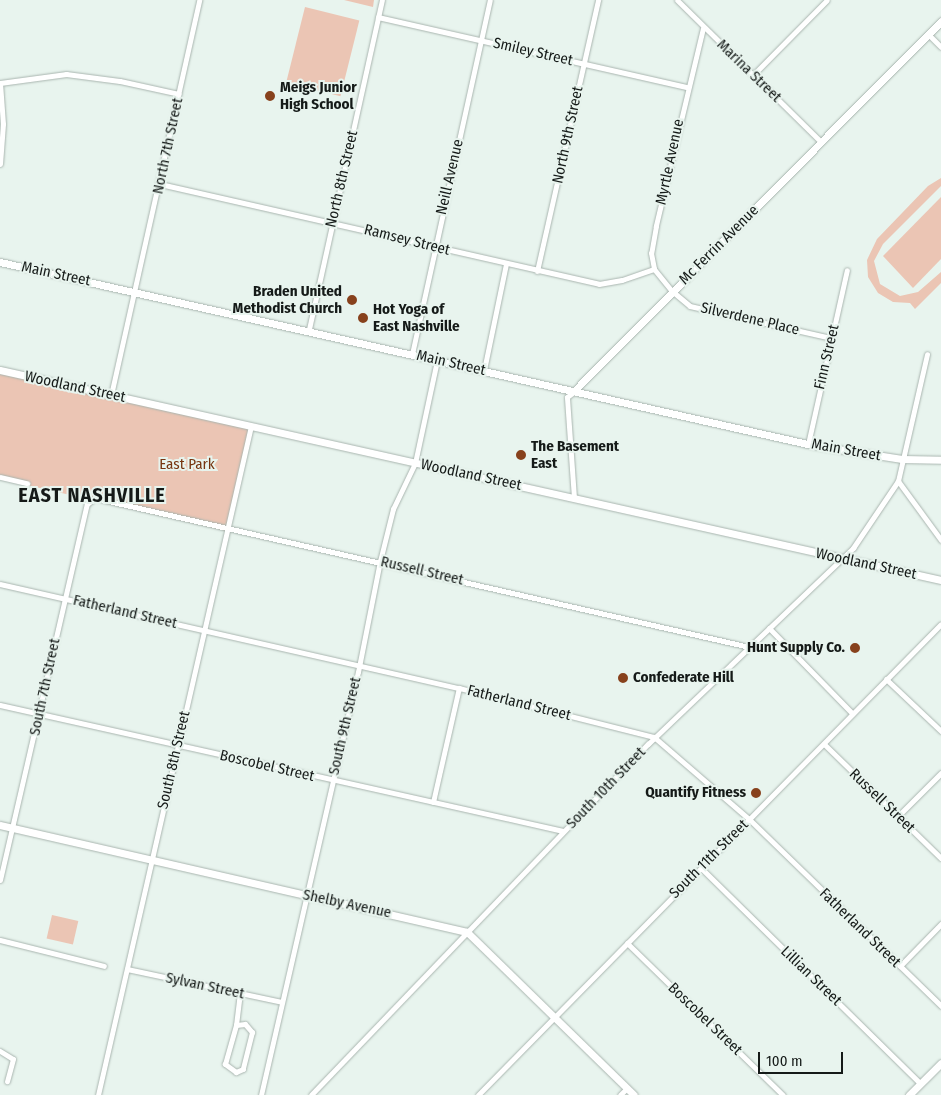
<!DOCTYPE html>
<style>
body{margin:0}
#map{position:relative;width:941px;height:1095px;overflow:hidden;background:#e8f4ee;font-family:"Fira Sans Condensed",sans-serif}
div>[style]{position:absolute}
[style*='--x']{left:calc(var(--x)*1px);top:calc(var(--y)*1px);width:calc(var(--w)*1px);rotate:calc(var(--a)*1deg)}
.green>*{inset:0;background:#ebc5b4;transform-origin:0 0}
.roads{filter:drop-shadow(0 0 1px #a9b5af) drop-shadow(0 0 1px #a9b5af)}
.street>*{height:5px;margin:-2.5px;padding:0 2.5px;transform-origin:2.5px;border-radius:2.5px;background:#fff}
.secondary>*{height:7px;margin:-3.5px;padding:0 3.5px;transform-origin:3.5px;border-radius:3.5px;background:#fff}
.dots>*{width:14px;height:14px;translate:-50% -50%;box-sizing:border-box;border:2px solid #e8f4ee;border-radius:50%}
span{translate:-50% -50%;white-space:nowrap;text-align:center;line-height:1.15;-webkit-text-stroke:4px #e8f4ee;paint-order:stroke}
.street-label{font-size:15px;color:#151a18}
.poi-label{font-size:15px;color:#151a18;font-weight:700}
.left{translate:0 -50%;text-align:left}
.right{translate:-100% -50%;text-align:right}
.park-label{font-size:15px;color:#773510}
.district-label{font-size:20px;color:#151a18;font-weight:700;letter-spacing:1px}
.scale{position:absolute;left:758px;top:1052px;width:85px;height:22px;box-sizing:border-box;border:2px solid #151a18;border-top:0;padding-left:6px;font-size:15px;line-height:18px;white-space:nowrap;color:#151a18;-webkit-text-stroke:4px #e8f4ee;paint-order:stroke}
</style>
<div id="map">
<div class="green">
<i style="clip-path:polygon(344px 0,374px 0,373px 7px)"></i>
<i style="left:305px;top:7px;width:56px;height:78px;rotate:14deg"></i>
<i style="clip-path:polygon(941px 178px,941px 186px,883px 244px,874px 261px,880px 284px,900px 296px,918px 292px,941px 272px,941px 283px,915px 309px,910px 303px,893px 302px,878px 293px,868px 277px,867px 260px,877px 239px,928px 186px)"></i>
<i style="clip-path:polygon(941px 197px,941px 259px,913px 288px,883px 256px)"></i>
<i style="left:0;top:369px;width:257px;height:107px;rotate:13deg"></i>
<i style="left:52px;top:915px;width:27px;height:24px;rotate:13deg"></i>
</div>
<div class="roads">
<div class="street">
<i style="--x:677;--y:0;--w:202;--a:44.6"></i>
<i style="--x:378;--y:17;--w:317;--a:12.8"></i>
<i style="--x:703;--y:28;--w:204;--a:103.4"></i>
<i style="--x:656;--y:226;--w:27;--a:100"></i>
<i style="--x:651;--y:253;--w:16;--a:79"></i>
<i style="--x:654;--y:269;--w:28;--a:51"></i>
<i style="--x:672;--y:291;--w:23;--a:40"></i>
<i style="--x:690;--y:306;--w:145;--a:12.8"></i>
<i style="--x:928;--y:34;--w:18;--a:45"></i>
<i style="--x:753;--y:75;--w:105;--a:-45.4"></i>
<i style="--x:0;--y:83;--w:67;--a:-7.8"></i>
<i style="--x:66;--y:74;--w:54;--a:7.4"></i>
<i style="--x:120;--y:81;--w:60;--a:12.4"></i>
<i style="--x:0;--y:83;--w:41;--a:85.8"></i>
<i style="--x:3;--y:124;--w:40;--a:94.3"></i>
<i style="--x:160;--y:184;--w:450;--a:12.8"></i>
<i style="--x:599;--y:284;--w:23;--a:-10"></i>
<i style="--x:622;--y:280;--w:34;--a:-19"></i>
<i style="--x:537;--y:271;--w:278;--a:-77.3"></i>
<i style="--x:309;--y:329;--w:337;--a:-77.5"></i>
<i style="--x:412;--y:354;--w:362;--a:-77.6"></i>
<i style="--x:484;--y:370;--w:108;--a:-78.3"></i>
<i style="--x:111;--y:395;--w:405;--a:-77.4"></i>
<i style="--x:808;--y:444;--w:178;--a:-77.4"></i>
<i style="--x:0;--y:477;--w:28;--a:13"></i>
<i style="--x:898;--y:481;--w:73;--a:53.9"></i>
<i style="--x:574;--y:498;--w:101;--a:-94"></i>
<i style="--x:567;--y:397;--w:10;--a:-37"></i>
<i style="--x:0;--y:584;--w:471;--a:12.8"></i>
<i style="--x:459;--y:688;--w:201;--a:14.1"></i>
<i style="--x:654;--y:737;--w:125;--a:40.8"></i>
<i style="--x:749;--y:819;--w:268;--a:44.2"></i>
<i style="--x:769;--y:628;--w:119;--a:45.7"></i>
<i style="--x:886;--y:679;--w:76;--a:43.4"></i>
<i style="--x:0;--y:705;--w:577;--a:12.61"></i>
<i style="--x:824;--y:744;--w:163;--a:44.3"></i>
<i style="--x:433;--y:802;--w:117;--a:-77.2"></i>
<i style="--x:898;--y:816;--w:61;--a:-45"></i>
<i style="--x:701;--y:868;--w:308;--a:44.5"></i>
<i style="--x:0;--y:880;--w:386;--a:-77"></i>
<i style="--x:87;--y:504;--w:10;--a:-37"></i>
<i style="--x:95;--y:498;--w:671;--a:12.83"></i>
<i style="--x:0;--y:940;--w:107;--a:14"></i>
<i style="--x:627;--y:943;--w:218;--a:44.3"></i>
<i style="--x:900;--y:966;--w:59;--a:-45.7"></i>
<i style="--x:127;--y:969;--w:158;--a:12"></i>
<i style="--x:236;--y:1025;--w:9;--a:-6"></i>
<i style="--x:245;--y:1024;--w:11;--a:49"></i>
<i style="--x:252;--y:1032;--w:38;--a:104"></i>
<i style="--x:243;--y:1069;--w:8;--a:157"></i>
<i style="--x:236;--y:1072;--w:14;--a:-144"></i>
<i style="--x:225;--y:1064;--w:41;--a:-74.2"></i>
<i style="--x:236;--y:1025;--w:32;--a:-83"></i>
<i style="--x:0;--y:1051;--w:15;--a:32"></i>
<i style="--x:13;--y:1059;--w:23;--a:105"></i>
<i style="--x:98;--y:1095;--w:686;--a:-77.12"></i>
<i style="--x:261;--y:1095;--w:434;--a:-77.1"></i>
<i style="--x:358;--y:672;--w:113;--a:-78.8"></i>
<i style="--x:380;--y:561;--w:54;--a:-76"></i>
<i style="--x:393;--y:509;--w:51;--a:-64.4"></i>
<i style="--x:415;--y:463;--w:105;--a:-77.9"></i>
<i style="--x:311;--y:1095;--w:487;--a:-46.2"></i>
<i style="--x:648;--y:744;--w:284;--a:-43.7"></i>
<i style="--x:853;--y:548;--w:81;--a:-56.1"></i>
<i style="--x:898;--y:481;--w:130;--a:-77.1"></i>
<i style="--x:478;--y:1095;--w:660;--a:-45.49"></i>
<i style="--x:620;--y:1095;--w:10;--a:-45"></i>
</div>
<div class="secondary">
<i style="--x:0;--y:262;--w:832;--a:12.7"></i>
<i style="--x:812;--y:445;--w:91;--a:8.8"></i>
<i style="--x:902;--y:459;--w:39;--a:1"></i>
<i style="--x:0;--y:370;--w:964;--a:12.58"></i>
<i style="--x:575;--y:390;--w:520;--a:-45.23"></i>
<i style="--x:0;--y:825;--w:479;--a:12.9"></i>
<i style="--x:467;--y:932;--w:233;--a:44.3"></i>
<i style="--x:909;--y:1095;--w:45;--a:-45"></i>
</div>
</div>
<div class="dots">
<i style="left:270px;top:96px;background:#87411c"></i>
<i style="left:352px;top:300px;background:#87411c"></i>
<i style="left:363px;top:318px;background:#87411c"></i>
<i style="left:521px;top:455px;background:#87411c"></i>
<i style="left:855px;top:648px;background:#87411c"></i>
<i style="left:623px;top:678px;background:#87411c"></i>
<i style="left:756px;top:793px;background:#87411c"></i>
</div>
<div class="street-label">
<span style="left:533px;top:52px;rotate:13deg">Smiley Street</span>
<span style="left:749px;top:71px;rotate:44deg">Marina Street</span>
<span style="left:568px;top:135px;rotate:-78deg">North 9th Street</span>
<span style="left:168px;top:146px;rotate:-78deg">North 7th Street</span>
<span style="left:670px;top:162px;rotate:-78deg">Myrtle Avenue</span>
<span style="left:450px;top:177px;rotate:-77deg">Neill Avenue</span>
<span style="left:342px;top:179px;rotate:-77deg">North 8th Street</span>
<span style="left:407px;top:240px;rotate:14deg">Ramsey Street</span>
<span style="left:719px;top:245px;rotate:-45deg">Mc Ferrin Avenue</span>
<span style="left:56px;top:274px;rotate:12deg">Main Street</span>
<span style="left:750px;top:319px;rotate:13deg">Silverdene Place</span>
<span style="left:827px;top:357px;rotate:-77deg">Finn Street</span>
<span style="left:451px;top:363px;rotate:13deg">Main Street</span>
<span style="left:75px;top:387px;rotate:12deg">Woodland Street</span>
<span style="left:846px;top:450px;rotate:10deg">Main Street</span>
<span style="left:471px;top:475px;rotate:12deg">Woodland Street</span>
<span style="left:866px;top:564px;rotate:12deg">Woodland Street</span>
<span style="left:422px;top:571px;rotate:13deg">Russell Street</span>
<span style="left:125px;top:612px;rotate:13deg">Fatherland Street</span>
<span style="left:45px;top:687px;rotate:-78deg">South 7th Street</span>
<span style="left:519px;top:703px;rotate:14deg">Fatherland Street</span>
<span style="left:345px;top:726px;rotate:-77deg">South 9th Street</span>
<span style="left:174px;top:760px;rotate:-77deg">South 8th Street</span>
<span style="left:267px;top:766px;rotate:13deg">Boscobel Street</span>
<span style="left:606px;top:788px;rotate:-46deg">South 10th Street</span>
<span style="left:882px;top:801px;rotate:44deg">Russell Street</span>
<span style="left:709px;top:859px;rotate:-45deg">South 11th Street</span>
<span style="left:347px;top:904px;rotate:12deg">Shelby Avenue</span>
<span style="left:860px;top:928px;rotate:44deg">Fatherland Street</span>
<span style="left:811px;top:976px;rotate:44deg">Lillian Street</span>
<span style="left:205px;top:986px;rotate:12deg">Sylvan Street</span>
<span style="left:705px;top:1019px;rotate:44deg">Boscobel Street</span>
</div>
<div class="poi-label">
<span class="left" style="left:280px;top:96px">Meigs Junior<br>High School</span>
<span class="right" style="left:342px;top:300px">Braden United<br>Methodist Church</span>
<span class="left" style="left:373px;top:318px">Hot Yoga of<br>East Nashville</span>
<span class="left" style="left:531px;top:455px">The Basement<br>East</span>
<span class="right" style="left:845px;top:648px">Hunt Supply Co.</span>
<span class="left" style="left:633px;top:678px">Confederate Hill</span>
<span class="right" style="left:746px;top:793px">Quantify Fitness</span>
</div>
<div class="park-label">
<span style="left:187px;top:465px">East Park</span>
</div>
<div class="district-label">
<span style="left:92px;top:495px">EAST NASHVILLE</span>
</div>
<div class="scale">100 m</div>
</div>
